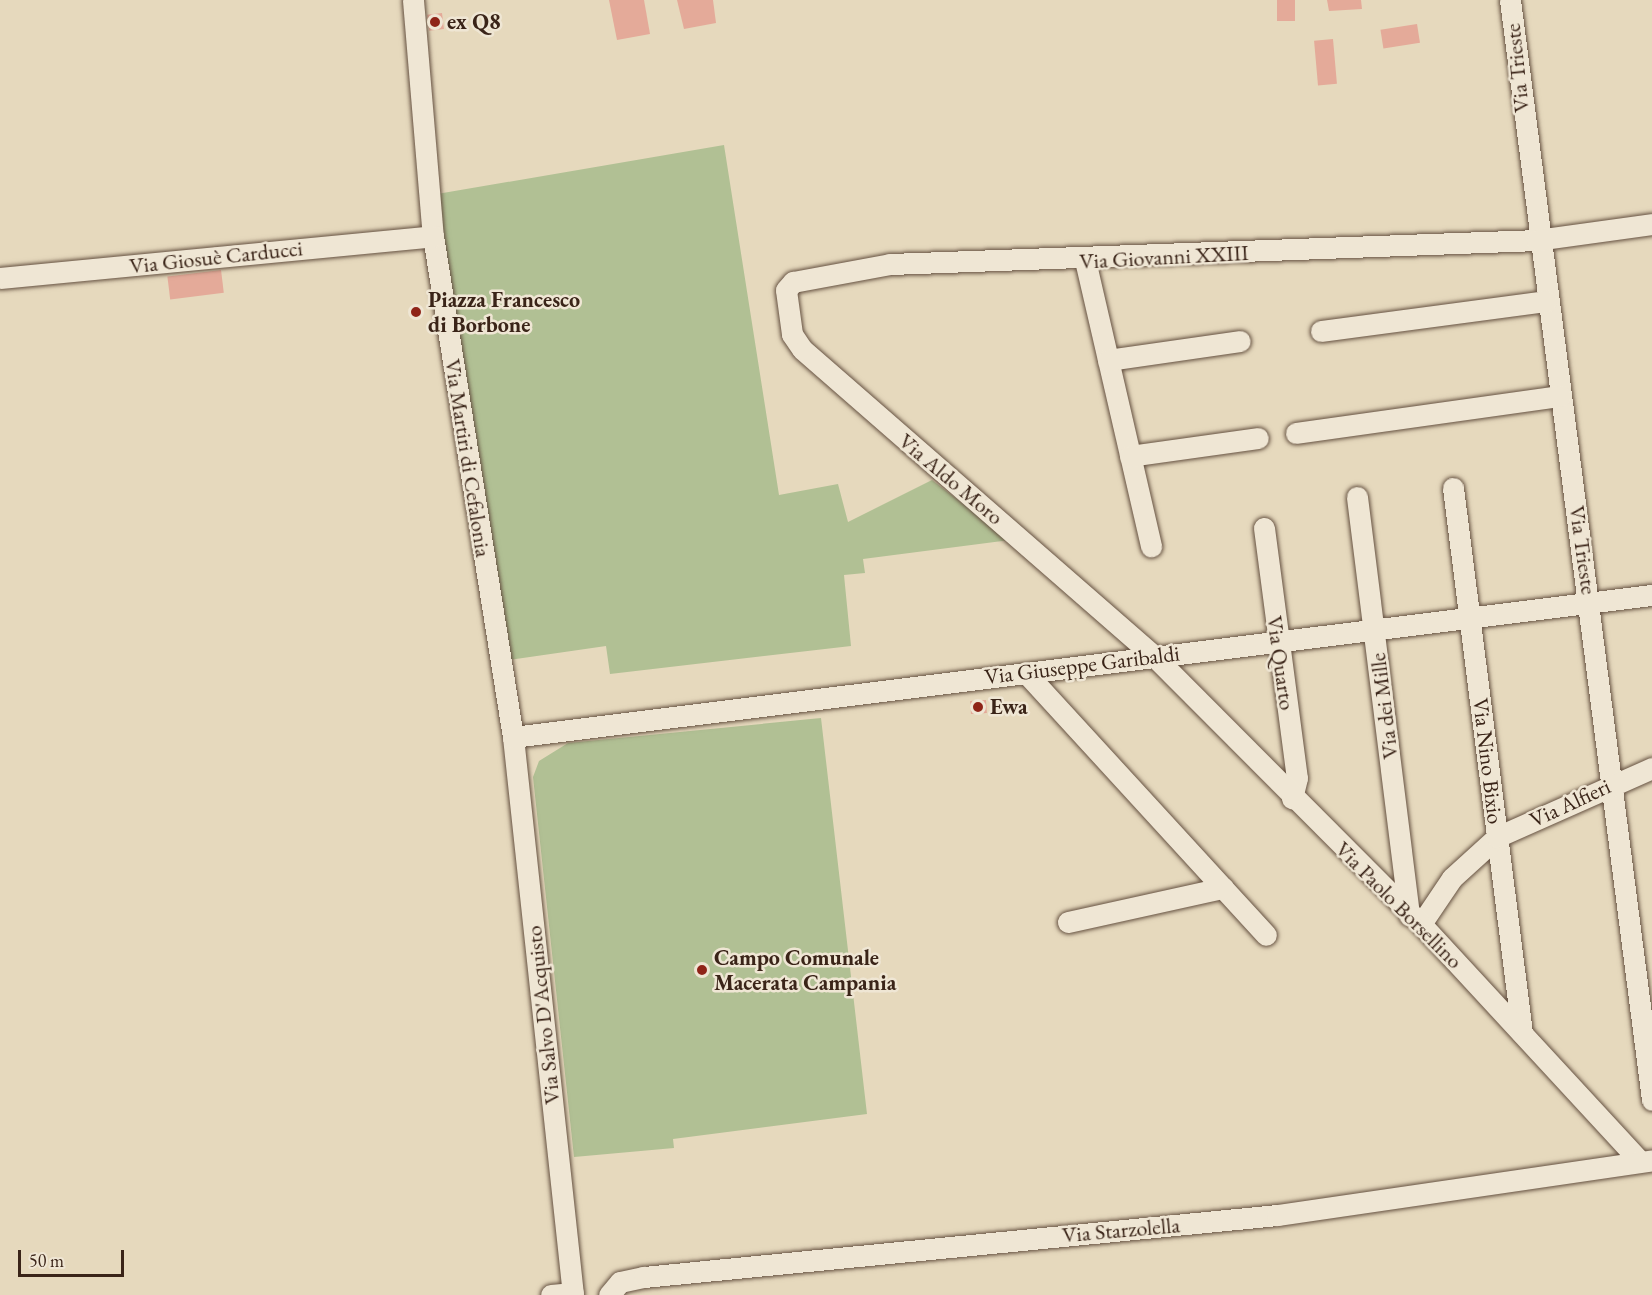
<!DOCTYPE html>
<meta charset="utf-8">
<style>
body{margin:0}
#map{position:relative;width:1652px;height:1295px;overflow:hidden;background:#e6d9bd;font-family:"EB Garamond",serif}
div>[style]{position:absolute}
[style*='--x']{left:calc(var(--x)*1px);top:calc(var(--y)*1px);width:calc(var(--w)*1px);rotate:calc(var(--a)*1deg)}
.green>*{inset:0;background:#b1c094}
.building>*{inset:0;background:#e4aa99;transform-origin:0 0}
.roads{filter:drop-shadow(0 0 2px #655141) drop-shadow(0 0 2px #655141)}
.minor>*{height:21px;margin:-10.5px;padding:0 10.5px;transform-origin:10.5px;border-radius:10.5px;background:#efe6d4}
.dots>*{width:16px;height:16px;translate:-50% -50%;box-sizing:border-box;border:3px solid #efe6d4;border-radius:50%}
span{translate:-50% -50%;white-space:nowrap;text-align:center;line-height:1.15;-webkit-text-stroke:5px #efe6d4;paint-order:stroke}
.poi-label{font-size:22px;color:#3a2418;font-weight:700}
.left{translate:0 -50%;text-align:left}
.street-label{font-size:22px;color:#3a2418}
.scale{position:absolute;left:18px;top:1250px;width:106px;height:27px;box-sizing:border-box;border:3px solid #3a2418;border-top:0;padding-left:8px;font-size:18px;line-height:21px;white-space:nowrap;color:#3a2418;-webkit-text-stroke:4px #efe6d4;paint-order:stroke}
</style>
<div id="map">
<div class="green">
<i style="clip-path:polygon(724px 145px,779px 495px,838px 484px,848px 522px,932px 480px,1010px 540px,863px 559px,865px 573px,844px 575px,851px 646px,610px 674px,606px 646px,509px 660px,437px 194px)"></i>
<i style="clip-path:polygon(821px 718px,867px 1114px,673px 1139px,674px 1148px,574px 1157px,533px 777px,539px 761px,568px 743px)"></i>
</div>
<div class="building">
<i style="clip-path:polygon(609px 0,644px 0,650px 34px,617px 40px)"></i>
<i style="clip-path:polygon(677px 0,713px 0,716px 23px,684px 29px)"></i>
<i style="left:1277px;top:0;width:18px;height:21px"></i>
<i style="clip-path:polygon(1327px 0,1361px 0,1362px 9px,1329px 11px)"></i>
<i style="left:442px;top:13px;width:16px;height:15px;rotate:83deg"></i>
<i style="left:1417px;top:24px;width:19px;height:37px;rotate:81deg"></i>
<i style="left:1333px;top:39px;width:45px;height:19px;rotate:85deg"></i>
<i style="left:221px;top:270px;width:23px;height:54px;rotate:83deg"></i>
<i style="left:986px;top:700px;width:13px;height:16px;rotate:86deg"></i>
</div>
<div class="roads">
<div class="minor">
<i style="--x:413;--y:0;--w:237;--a:85.2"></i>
<i style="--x:433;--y:236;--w:507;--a:80.93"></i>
<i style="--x:513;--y:737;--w:561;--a:83.86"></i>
<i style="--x:1510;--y:0;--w:1109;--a:82.64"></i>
<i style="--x:1085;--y:260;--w:294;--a:77"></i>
<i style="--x:0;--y:278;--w:435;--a:-5.5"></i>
<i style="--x:1321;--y:331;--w:227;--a:-7.6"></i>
<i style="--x:1108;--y:360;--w:133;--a:-8.2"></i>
<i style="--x:1296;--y:433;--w:267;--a:-8"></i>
<i style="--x:1130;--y:456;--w:129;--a:-8"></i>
<i style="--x:1453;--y:488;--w:549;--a:82.78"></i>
<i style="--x:1357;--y:497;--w:421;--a:82.9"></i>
<i style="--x:1264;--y:528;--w:252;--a:82.5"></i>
<i style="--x:1297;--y:778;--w:21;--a:104"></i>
<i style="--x:1026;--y:673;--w:355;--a:47.5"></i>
<i style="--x:513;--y:737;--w:1148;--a:-7.11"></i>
<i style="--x:1068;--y:922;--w:159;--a:-12.4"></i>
<i style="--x:1421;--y:924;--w:55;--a:-56"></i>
<i style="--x:1452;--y:878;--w:61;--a:-42.3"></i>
<i style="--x:1497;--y:837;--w:170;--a:-24"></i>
<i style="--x:1637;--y:1158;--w:318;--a:-132.7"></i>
<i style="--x:1421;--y:924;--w:377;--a:-134.9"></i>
<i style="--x:1155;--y:657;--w:468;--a:-138.9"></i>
<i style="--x:802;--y:349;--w:18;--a:-124"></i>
<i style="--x:792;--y:334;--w:44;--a:-97.8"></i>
<i style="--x:786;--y:290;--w:11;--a:-49"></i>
<i style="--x:793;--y:282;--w:99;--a:-10.5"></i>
<i style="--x:890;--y:264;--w:647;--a:-2.12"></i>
<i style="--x:1537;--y:240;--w:116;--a:-7.9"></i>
<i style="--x:551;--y:1295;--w:22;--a:-5"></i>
<i style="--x:609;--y:1295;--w:17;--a:-50"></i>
<i style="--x:620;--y:1282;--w:25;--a:-12"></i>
<i style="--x:644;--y:1277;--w:636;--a:-5.59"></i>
<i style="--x:1277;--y:1215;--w:379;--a:-8.3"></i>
</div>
</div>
<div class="dots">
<i style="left:435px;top:22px;background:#8f2418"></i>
<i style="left:416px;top:312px;background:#8f2418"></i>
<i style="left:978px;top:707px;background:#8f2418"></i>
<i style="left:702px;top:970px;background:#8f2418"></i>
</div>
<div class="poi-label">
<span class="left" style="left:447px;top:22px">ex Q8</span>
<span class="left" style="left:428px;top:312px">Piazza Francesco<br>di Borbone</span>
<span class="left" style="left:990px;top:707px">Ewa</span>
<span class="left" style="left:714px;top:970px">Campo Comunale<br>Macerata Campania</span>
</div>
<div class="street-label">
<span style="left:1517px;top:68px;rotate:-96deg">Via Trieste</span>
<span style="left:216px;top:257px;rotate:-6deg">Via Giosuè Carducci</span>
<span style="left:1164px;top:257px;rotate:-3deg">Via Giovanni XXIII</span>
<span style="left:468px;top:458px;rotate:81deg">Via Martiri di Cefalonia</span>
<span style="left:951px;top:479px;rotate:40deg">Via Aldo Moro</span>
<span style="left:1583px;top:550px;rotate:82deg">Via Trieste</span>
<span style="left:1281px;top:663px;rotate:82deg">Via Quarto</span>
<span style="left:1082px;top:665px;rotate:-7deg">Via Giuseppe Garibaldi</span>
<span style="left:1384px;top:706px;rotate:-97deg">Via dei Mille</span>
<span style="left:1488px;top:761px;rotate:83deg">Via Nino Bixio</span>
<span style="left:1570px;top:803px;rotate:-25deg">Via Alfieri</span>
<span style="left:1399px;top:905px;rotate:45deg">Via Paolo Borsellino</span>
<span style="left:543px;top:1015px;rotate:-96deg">Via Salvo D'Acquisto</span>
<span style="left:1121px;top:1230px;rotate:-5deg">Via Starzolella</span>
</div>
<div class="scale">50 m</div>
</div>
